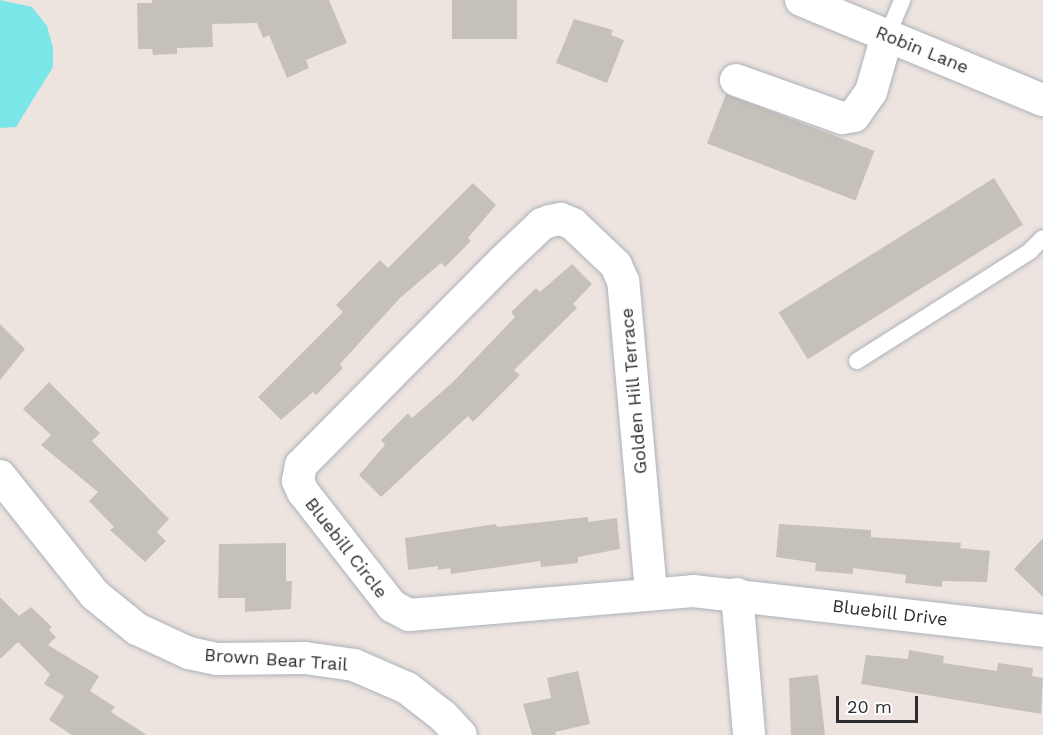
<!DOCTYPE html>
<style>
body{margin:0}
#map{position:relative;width:1043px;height:735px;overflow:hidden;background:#ede4e0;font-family:"Work Sans",sans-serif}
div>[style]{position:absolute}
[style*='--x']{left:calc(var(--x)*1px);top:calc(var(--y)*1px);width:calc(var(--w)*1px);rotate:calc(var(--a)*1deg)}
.water>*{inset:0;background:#7be6e7}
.building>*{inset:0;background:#c6c0bb;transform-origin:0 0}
.roads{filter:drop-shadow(0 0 2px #adb2b8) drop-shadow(0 0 2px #adb2b8)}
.lane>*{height:16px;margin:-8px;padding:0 8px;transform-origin:8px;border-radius:8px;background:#fff}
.street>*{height:32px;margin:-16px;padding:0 16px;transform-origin:16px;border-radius:16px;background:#fff}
span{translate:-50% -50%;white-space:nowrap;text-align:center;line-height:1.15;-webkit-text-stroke:4.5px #fff;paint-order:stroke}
.street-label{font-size:18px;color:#2d2d2d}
.scale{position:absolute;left:836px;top:696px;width:82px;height:27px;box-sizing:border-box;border:3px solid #2d2d2d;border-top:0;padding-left:8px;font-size:18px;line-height:21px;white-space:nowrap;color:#2d2d2d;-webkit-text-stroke:4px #fff;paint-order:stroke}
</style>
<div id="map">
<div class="water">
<i style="clip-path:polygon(0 0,32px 7px,47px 26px,53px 48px,53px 67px,16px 127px,0 128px)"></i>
</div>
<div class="building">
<i style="clip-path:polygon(152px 0,329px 0,347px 43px,306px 60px,309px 68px,287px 78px,269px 35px,263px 38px,257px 23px,212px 24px,213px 47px,177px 48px,177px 54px,153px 55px,152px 49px,138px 49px,137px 3px,152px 3px)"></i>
<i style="left:452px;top:0;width:65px;height:39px"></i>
<i style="clip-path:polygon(574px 19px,613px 30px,611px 35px,624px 40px,607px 83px,556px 63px)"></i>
<i style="left:726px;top:94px;width:159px;height:53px;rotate:21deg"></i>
<i style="left:994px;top:178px;width:55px;height:254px;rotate:58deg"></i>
<i style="clip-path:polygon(473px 183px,496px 205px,468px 238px,471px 241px,445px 267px,441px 263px,400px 298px,340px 364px,343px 368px,316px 395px,313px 392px,281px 420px,258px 397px,343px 312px,336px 305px,380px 260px,388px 268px)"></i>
<i style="clip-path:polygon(572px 264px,592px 284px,573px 304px,577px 308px,514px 370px,520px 375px,473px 422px,468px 416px,381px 497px,359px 475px,385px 445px,381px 440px,408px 413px,412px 418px,453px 382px,515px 317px,511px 312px,536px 288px,540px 292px)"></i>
<i style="clip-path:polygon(0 324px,25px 349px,0 380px)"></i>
<i style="clip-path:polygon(49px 382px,100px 433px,92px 441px,169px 519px,157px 532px,166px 541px,145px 562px,110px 530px,114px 527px,89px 501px,98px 492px,41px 445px,51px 435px,23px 409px)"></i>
<i style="clip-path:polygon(588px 517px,588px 522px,617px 518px,620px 549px,578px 557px,578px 563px,541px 567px,540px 561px,451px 574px,450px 568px,438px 570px,438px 566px,408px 570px,405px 538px,496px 524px,497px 527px)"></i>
<i style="clip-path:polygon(779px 524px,871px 530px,871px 537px,961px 543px,960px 548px,990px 551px,987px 582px,942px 581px,942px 587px,905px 583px,906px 575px,853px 568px,853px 574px,815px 571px,816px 563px,776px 557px)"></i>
<i style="clip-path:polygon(1043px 538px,1043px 597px,1014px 569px)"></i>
<i style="clip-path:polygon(286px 543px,286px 581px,292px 581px,291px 609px,245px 612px,245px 598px,218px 598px,219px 544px)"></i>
<i style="clip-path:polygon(0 597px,19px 616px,31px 607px,52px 627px,49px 630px,56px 637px,48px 645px,99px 676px,90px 691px,115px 707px,111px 712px,147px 735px,72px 735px,49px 720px,64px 696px,44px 684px,50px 674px,18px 642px,0 659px)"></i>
<i style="clip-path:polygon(909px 650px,944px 656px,943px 663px,997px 671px,998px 663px,1033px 668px,1032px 676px,1043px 678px,1041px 714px,861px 684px,866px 655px,908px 659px)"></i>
<i style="clip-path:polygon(578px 671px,590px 724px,555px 732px,556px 735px,532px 735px,523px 704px,551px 698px,547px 678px)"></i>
<i style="clip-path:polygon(818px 675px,825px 735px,791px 735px,789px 678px)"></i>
</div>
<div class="roads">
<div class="lane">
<i style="--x:887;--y:36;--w:39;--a:-67"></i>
<i style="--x:857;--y:361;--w:205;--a:-32.4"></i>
<i style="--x:1030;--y:251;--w:18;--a:-45"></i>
</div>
<div class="street">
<i style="--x:801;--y:0;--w:262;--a:22.5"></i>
<i style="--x:736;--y:80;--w:113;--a:19.7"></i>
<i style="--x:842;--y:118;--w:12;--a:-9"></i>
<i style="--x:854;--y:116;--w:29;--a:-55"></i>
<i style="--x:871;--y:92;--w:58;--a:-74.1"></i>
<i style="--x:0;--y:476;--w:152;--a:51.4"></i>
<i style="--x:95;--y:595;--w:54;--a:39"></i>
<i style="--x:137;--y:629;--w:57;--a:24.8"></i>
<i style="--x:189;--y:653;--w:29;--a:12"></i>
<i style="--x:217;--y:659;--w:88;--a:-0.7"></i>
<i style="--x:305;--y:658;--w:49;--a:8.1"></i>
<i style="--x:354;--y:665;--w:58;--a:23.5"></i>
<i style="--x:407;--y:688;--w:46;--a:37.9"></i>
<i style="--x:443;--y:716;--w:26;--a:47"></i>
<i style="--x:651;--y:592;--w:312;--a:-95.1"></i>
<i style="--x:623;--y:281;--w:17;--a:-114"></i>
<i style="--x:616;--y:265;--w:59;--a:-136.4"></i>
<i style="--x:573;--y:224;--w:13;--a:-157"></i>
<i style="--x:561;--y:219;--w:11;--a:170"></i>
<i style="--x:550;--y:221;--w:9;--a:159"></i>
<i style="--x:542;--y:224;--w:54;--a:136.5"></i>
<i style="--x:503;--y:261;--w:287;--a:134.7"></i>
<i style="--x:301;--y:465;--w:16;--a:101"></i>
<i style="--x:298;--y:481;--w:12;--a:66"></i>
<i style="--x:303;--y:492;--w:145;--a:52"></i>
<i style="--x:392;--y:606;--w:19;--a:28"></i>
<i style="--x:409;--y:615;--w:285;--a:-4.8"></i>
<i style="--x:693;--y:591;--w:352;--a:6.5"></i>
<i style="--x:737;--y:594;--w:142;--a:85.1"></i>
</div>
</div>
<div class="street-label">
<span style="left:922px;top:50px;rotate:22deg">Robin Lane</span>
<span style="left:634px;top:391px;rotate:-95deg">Golden Hill Terrace</span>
<span style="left:346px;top:548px;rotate:52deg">Bluebill Circle</span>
<span style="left:890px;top:613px;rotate:7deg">Bluebill Drive</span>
<span style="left:276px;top:660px;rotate:4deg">Brown Bear Trail</span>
</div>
<div class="scale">20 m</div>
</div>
